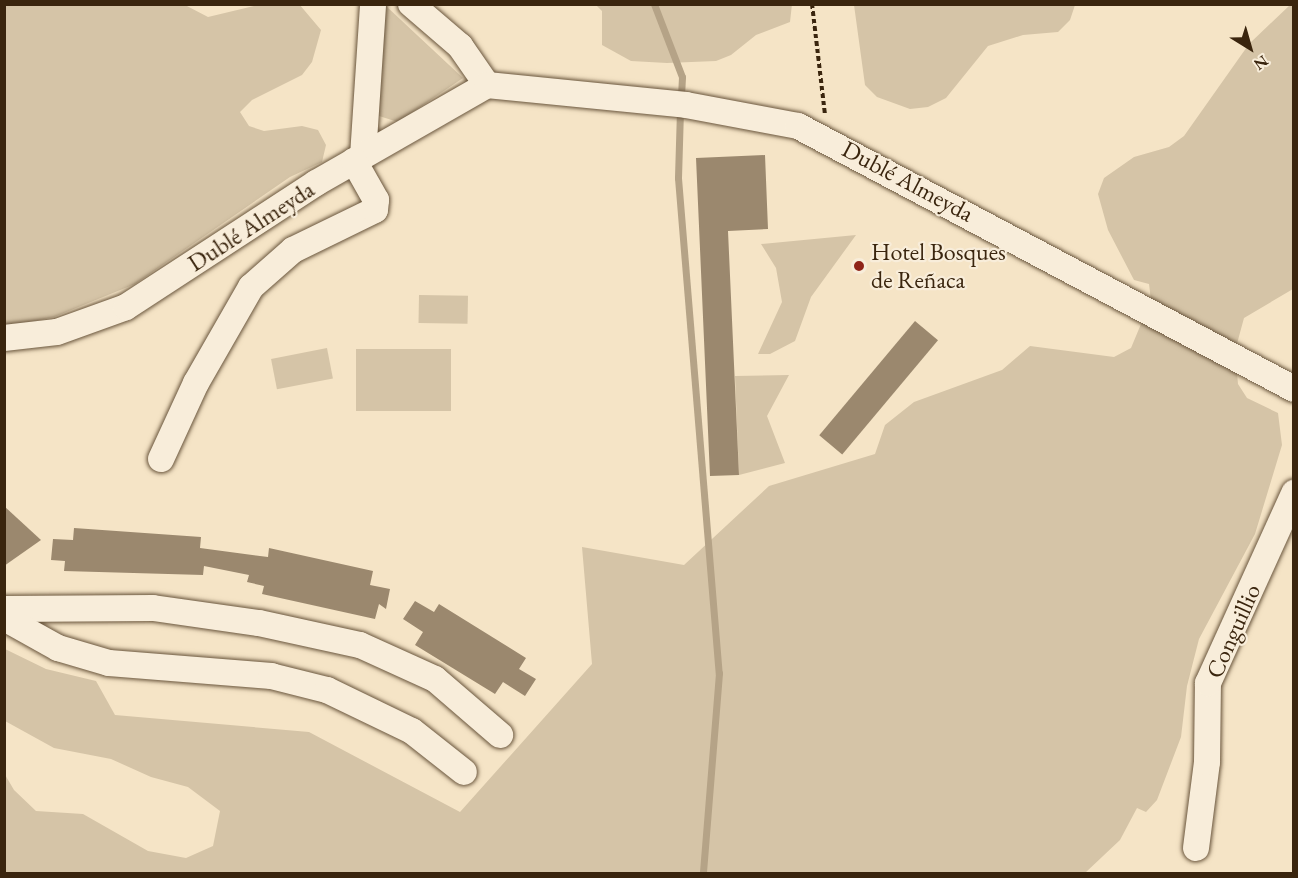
<!DOCTYPE html>
<meta charset="utf-8">
<style>
body{margin:0}
#map{position:relative;width:1298px;height:878px;overflow:hidden;background:#f5e4c6;font-family:"EB Garamond",serif}
div>[style]{position:absolute}
[style*='--x']{left:calc(var(--x)*1px);top:calc(var(--y)*1px);width:calc(var(--w)*1px);rotate:calc(var(--a)*1deg)}
.green>*{inset:0;background:#d5c4a7;transform-origin:0 0}
.stream>*{height:7px;margin:-3.5px;padding:0 3.5px;transform-origin:3.5px;border-radius:3.5px;background:#b5a387}
.building>*{inset:0;background:#9b886e;transform-origin:0 0}
.path>*{height:4px;margin-top:-2px;transform-origin:0;background:repeating-linear-gradient(90deg,#3a250e 0 4.5px,transparent 0 7.5px)}
.roads{filter:drop-shadow(0 0 2px #69553c) drop-shadow(0 0 2px #69553c)}
.minor>*{height:26px;margin:-13px;padding:0 13px;transform-origin:13px;border-radius:13px;background:#f8edda}
.dots>*{width:16px;height:16px;translate:-50% -50%;box-sizing:border-box;border:3px solid #f8edda;border-radius:50%}
span{translate:-50% -50%;white-space:nowrap;text-align:center;line-height:1.15;-webkit-text-stroke:4.5px #f8edda;paint-order:stroke}
.street-label{font-size:24px;color:#3a250e}
.poi-label{font-size:24px;color:#3a250e}
.left{translate:0 -50%;text-align:left}
.frame{position:absolute;inset:0;border:6px solid #3a250e;pointer-events:none}
.north{position:absolute;left:1220px;top:18px;width:60px;height:60px;-webkit-text-stroke:4px #f8edda;paint-order:stroke;rotate:143deg;font-size:16px;font-weight:700;line-height:24px;text-align:center;color:#3a250e}
.north::after{content:'';display:block;margin:auto;width:21px;height:27px;background:#3a250e;clip-path:polygon(50% 0,100% 100%,50% 72%,0 100%)}
</style>
<div id="map">
<div class="green">
<i style="clip-path:polygon(299px 4px,321px 30px,312px 62px,302px 75px,252px 100px,240px 112px,249px 126px,264px 131px,302px 126px,318px 130px,326px 145px,322px 162px,290px 177px,135px 284px,54px 317px,5px 327px,5px 5px,185px 5px,208px 17px,258px 5px)"></i>
<i style="clip-path:polygon(792px 4px,790px 22px,756px 35px,731px 55px,716px 61px,667px 63px,631px 61px,602px 45px,602px 11px,596px 5px)"></i>
<i style="clip-path:polygon(854px 5px,854px 4px,1075px 5px,1070px 20px,1058px 32px,1023px 35px,988px 46px,946px 98px,928px 107px,910px 109px,877px 97px,865px 85px)"></i>
<i style="clip-path:polygon(1290px 5px,1293px 5px,1293px 289px,1244px 318px,1235px 351px,1238px 384px,1247px 398px,1278px 413px,1282px 445px,1255px 534px,1199px 639px,1187px 686px,1181px 737px,1157px 800px,1146px 812px,1137px 808px,1120px 840px,1085px 873px,5px 873px,4px 773px,14px 790px,36px 811px,83px 814px,148px 851px,186px 858px,213px 846px,220px 811px,188px 787px,151px 777px,111px 759px,54px 748px,5px 721px,5px 649px,46px 669px,96px 681px,115px 715px,309px 732px,460px 812px,592px 664px,582px 547px,684px 565px,769px 486px,875px 454px,885px 425px,914px 402px,1002px 370px,1030px 346px,1114px 357px,1131px 348px,1151px 300px,1149px 284px,1134px 280px,1108px 230px,1098px 194px,1104px 178px,1134px 157px,1169px 147px,1184px 136px,1249px 44px)"></i>
<i style="clip-path:polygon(386px 6px,463px 78px,398px 122px,379px 116px,377px 102px)"></i>
<i style="clip-path:polygon(856px 235px,811px 297px,795px 341px,770px 354px,758px 354px,782px 302px,776px 268px,761px 244px)"></i>
<i style="left:419px;top:295px;width:49px;height:28px;rotate:1deg"></i>
<i style="left:327px;top:348px;width:31px;height:57px;rotate:79deg"></i>
<i style="left:356px;top:349px;width:95px;height:62px"></i>
<i style="clip-path:polygon(789px 375px,767px 416px,785px 463px,739px 475px,735px 376px)"></i>
</div>
<div class="stream">
<i style="--x:654;--y:4;--w:78;--a:69"></i>
<i style="--x:682;--y:77;--w:22;--a:93"></i>
<i style="--x:680;--y:110;--w:68;--a:91.7"></i>
<i style="--x:678;--y:178;--w:497;--a:85.3"></i>
<i style="--x:719;--y:673;--w:202;--a:94.6"></i>
</div>
<div class="building">
<i style="clip-path:polygon(765px 155px,768px 229px,728px 231px,739px 475px,710px 476px,696px 158px)"></i>
<i style="left:915px;top:321px;width:30px;height:149px;rotate:40deg"></i>
<i style="clip-path:polygon(4px 506px,41px 540px,4px 566px)"></i>
<i style="clip-path:polygon(74px 528px,201px 537px,200px 548px,268px 557px,269px 548px,373px 571px,370px 585px,390px 589px,386px 609px,379px 604px,375px 619px,262px 594px,264px 586px,247px 582px,249px 575px,204px 566px,203px 575px,64px 571px,65px 561px,51px 560px,53px 539px,73px 540px)"></i>
<i style="clip-path:polygon(415px 601px,434px 612px,439px 604px,526px 658px,519px 669px,536px 679px,525px 696px,503px 682px,495px 694px,415px 645px,423px 632px,403px 619px)"></i>
</div>
<div class="path">
<i style="--x:812;--y:4;--w:111;--a:83.3"></i>
</div>
<div class="roads">
<div class="minor">
<i style="--x:411;--y:4;--w:65;--a:40.6"></i>
<i style="--x:460;--y:46;--w:47;--a:55.3"></i>
<i style="--x:363;--y:156;--w:152;--a:-86.2"></i>
<i style="--x:4;--y:338;--w:53;--a:-6.5"></i>
<i style="--x:57;--y:332;--w:73;--a:-19.9"></i>
<i style="--x:126;--y:307;--w:227;--a:-33.1"></i>
<i style="--x:316;--y:183;--w:197;--a:-29.8"></i>
<i style="--x:487;--y:85;--w:200;--a:5.7"></i>
<i style="--x:686;--y:105;--w:114;--a:10.6"></i>
<i style="--x:798;--y:126;--w:561;--a:27.93"></i>
<i style="--x:161;--y:459;--w:84;--a:-65.3"></i>
<i style="--x:196;--y:383;--w:111;--a:-60.2"></i>
<i style="--x:251;--y:287;--w:56;--a:-41.4"></i>
<i style="--x:293;--y:250;--w:91;--a:-26"></i>
<i style="--x:375;--y:210;--w:10;--a:-84"></i>
<i style="--x:376;--y:200;--w:45;--a:-119.4"></i>
<i style="--x:4;--y:609;--w:149;--a:-0.4"></i>
<i style="--x:153;--y:608;--w:107;--a:8.1"></i>
<i style="--x:259;--y:623;--w:103;--a:12.3"></i>
<i style="--x:360;--y:645;--w:82;--a:24.4"></i>
<i style="--x:435;--y:679;--w:86;--a:40.7"></i>
<i style="--x:4;--y:618;--w:62;--a:29.1"></i>
<i style="--x:58;--y:648;--w:53;--a:16.4"></i>
<i style="--x:109;--y:663;--w:163;--a:4.6"></i>
<i style="--x:271;--y:676;--w:58;--a:14"></i>
<i style="--x:327;--y:690;--w:94;--a:25.8"></i>
<i style="--x:412;--y:731;--w:66;--a:38.3"></i>
<i style="--x:1196;--y:848;--w:87;--a:-82.7"></i>
<i style="--x:1207;--y:762;--w:79;--a:-89.3"></i>
<i style="--x:1208;--y:683;--w:209;--a:-65.6"></i>
</div>
</div>
<div class="dots">
<i style="left:859px;top:266px;background:#8f2418"></i>
</div>
<div class="street-label">
<span style="left:908px;top:181px;rotate:28deg">Dublé Almeyda</span>
<span style="left:251px;top:226px;rotate:-33deg">Dublé Almeyda</span>
<span style="left:1233px;top:631px;rotate:-66deg">Conguillio</span>
</div>
<div class="poi-label">
<span class="left" style="left:871px;top:266px">Hotel Bosques<br>de Reñaca</span>
</div>
<div class="frame"></div>
<div class="north">N</div>
</div>
